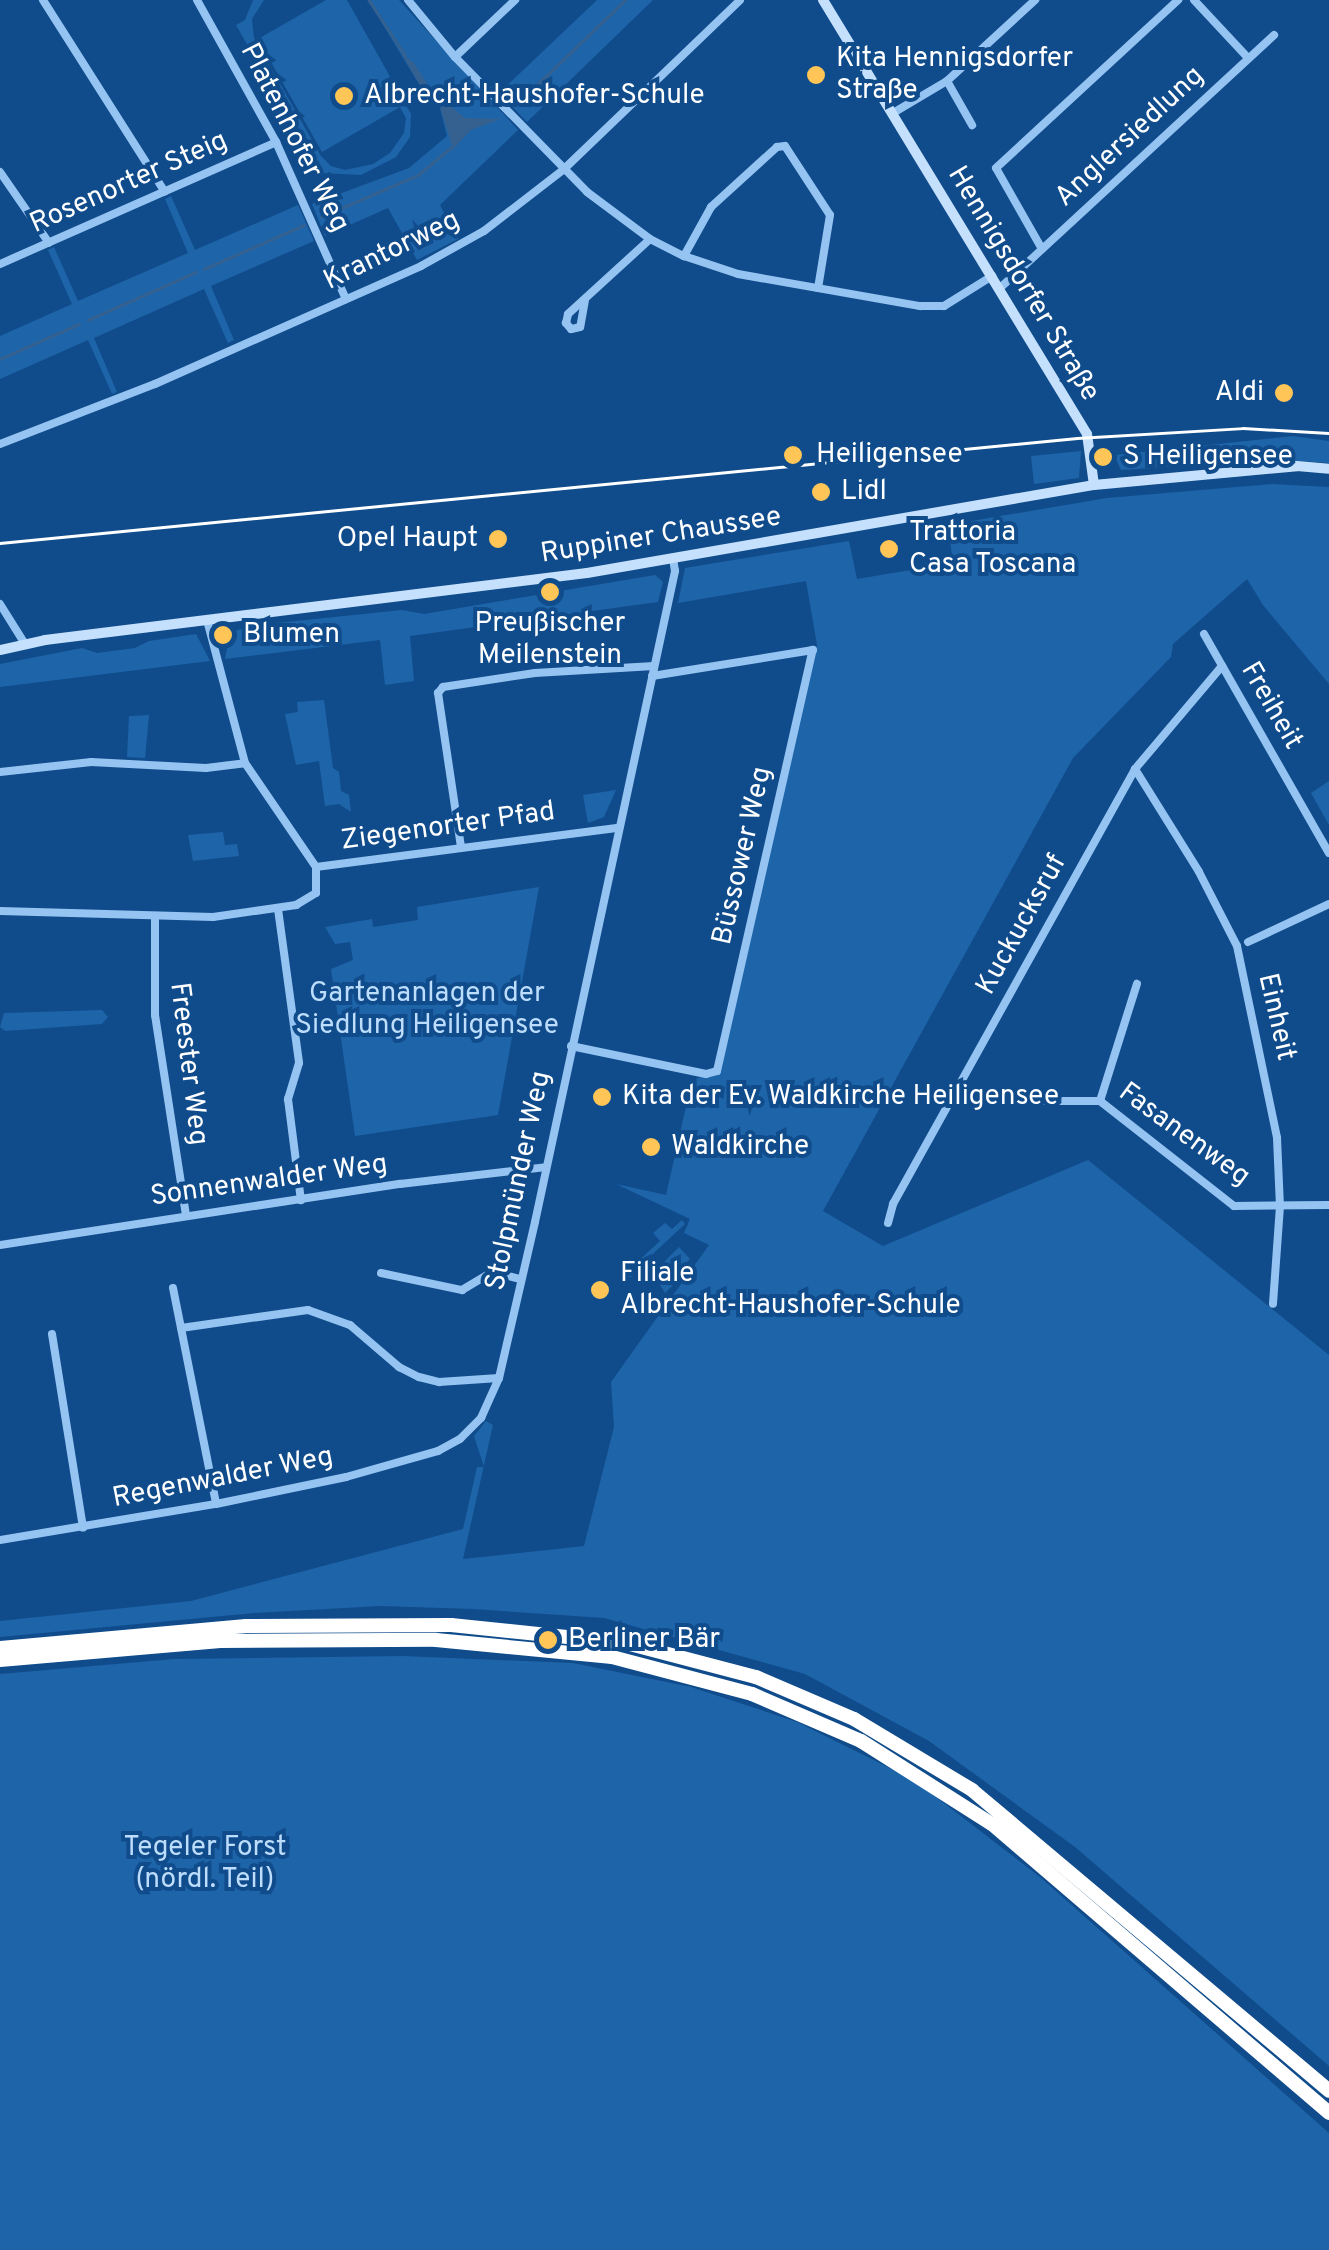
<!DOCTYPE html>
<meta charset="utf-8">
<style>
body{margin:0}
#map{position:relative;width:1329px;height:2250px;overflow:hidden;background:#104c8b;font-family:Overpass,sans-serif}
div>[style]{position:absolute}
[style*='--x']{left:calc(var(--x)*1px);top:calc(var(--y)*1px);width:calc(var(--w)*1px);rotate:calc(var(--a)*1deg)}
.green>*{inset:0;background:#1e64a9}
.water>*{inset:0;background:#346190}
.stream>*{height:2.5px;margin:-1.25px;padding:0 1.25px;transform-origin:1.25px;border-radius:1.25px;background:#346190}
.street>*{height:8px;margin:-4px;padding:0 4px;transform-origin:4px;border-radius:4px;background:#96c4f2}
.secondary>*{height:10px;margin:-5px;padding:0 5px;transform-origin:5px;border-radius:5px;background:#c5e0fc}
.highway>*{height:14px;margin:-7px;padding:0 7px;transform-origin:7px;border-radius:7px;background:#fff}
.tram>*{height:2.5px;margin:-1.25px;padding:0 1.25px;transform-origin:1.25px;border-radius:1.25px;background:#fff}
.dots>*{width:28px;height:28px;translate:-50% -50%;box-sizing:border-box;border:5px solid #104c8b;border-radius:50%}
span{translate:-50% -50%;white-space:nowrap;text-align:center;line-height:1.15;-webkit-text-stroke:8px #104c8b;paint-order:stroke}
.poi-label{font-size:28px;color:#fff}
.left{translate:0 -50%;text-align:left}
.right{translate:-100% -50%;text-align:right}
.street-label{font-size:28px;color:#fff}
.park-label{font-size:28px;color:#bdddfd}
</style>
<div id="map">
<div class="green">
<i style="clip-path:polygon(253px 0,264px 0,252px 19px,254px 38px,321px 156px,331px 166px,345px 170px,373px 164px,390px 153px,404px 133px,406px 118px,344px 6px,400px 107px,322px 152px,258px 39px,326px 0,347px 0,411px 114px,410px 137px,396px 157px,361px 175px,321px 173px,236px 25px,245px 20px)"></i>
<i style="clip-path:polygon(368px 0,399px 0,518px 130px,440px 205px,458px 239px,417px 260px,388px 208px,325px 236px,312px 204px,409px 168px,447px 136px,439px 104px,422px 89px)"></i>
<i style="clip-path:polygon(597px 0,653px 0,527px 122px,499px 93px)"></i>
<i style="clip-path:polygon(171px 196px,195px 250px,298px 205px,314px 241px,211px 286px,234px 340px,228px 343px,204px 289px,94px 338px,117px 392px,112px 394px,88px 340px,0 379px,0 336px,72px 304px,48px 250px,54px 247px,78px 301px,188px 253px,165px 199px)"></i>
<i style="clip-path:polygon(1293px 436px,1329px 441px,1329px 463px,1280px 460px,1121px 470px,1114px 455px)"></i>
<i style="clip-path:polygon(1081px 451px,1079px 478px,1034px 484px,1031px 456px)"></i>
<i style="clip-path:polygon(1272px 484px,1329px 487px,1329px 684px,1263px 605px,1247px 579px,1173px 644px,1171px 657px,1073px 758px,823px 1211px,883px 1246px,1088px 1160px,1329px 1355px,1329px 2066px,1075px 1847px,929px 1741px,805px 1674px,604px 1618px,473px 1609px,381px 1606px,254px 1613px,0 1637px,0 1621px,191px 1601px,463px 1529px,477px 1467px,484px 1467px,474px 1436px,486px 1421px,493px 1425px,463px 1559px,584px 1546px,614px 1427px,611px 1382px,709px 1245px,684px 1233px,690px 1219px,616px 1184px,666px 1195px,692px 1080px,717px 1071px,817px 645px,806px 581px,678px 603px,685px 568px,849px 541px,857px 579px,953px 563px,948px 525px,1107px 498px)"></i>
<i style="clip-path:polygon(655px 575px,663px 582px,658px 602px,410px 636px,414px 681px,385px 685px,380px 640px,225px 659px,230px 632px,257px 625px,402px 610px,424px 614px)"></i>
<i style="clip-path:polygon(196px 634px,210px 661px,0 687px,0 664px,82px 648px,97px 653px,135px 648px,149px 641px)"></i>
<i style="clip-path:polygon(324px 700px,333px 768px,339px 772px,341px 791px,349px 795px,351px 812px,339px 804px,325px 806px,319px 761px,296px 765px,285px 714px,298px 712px,297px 702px)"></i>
<i style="clip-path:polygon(149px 715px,145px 758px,127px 757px,129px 716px)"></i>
<i style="clip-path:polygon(1329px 781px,1329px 825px,1311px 793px)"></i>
<i style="clip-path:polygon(616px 790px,604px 817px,588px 823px,583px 795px)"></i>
<i style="clip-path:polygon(223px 832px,225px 845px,237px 844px,239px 856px,193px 861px,188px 835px)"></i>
<i style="clip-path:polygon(539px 887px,498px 1115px,355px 1136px,331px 969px,353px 960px,350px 942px,335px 944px,325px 927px,372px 919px,373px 927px,418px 920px,417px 907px)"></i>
<i style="clip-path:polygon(102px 1010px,108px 1017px,102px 1024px,5px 1031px,0 1027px,4px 1013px)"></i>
<i style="clip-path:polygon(682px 1220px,685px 1224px,641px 1265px,643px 1273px,627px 1278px,624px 1274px,660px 1241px,653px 1233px,665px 1223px,672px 1229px)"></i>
<i style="clip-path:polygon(679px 1247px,690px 1259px,672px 1277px,676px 1282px,665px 1293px,653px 1273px)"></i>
<i style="clip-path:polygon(403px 1656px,573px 1663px,691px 1687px,797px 1722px,914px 1780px,1040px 1877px,1329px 2133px,1329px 2250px,0 2250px,0 1674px,174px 1659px)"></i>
</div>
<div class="water">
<i style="clip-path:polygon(401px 53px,414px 63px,431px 90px,465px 118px,501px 119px,471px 130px,453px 149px,439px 104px,422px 89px)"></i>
</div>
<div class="stream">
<i style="--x:369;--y:0;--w:66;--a:56.8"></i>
<i style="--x:515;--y:106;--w:153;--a:-43.9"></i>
<i style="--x:321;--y:217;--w:106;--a:-23.4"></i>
<i style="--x:418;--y:175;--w:47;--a:-39.8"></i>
<i style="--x:204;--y:269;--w:109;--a:-23.7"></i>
<i style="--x:88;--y:320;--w:118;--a:-24"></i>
<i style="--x:0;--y:359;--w:86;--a:-23.9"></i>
</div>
<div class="street">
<i style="--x:43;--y:0;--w:227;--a:57.6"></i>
<i style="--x:197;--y:0;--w:162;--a:60.9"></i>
<i style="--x:276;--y:142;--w:172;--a:66"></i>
<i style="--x:408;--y:0;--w:74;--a:50.5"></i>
<i style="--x:455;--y:57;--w:189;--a:45.6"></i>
<i style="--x:587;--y:192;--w:79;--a:36.7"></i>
<i style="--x:650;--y:239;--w:38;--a:27"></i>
<i style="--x:684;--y:256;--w:57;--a:18.4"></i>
<i style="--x:738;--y:274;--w:185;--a:10"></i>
<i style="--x:920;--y:306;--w:24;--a:0"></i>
<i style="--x:944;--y:306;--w:57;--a:-32"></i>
<i style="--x:1194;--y:0;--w:79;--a:47"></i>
<i style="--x:455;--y:57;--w:83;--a:-43.5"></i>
<i style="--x:947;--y:81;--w:51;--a:60.4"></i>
<i style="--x:893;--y:113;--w:63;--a:-30.7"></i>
<i style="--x:947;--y:81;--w:120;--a:-42.6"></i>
<i style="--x:0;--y:172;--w:86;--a:55.4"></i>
<i style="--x:1042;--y:249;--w:93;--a:-119.6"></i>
<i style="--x:996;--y:168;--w:248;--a:-42.7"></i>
<i style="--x:684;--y:256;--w:56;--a:-61.1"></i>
<i style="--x:711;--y:207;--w:89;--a:-42.3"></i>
<i style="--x:777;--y:147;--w:8;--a:-7"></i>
<i style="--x:785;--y:146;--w:82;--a:56.9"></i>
<i style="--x:830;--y:215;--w:74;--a:99.3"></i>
<i style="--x:0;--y:264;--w:302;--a:-23.8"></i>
<i style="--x:1000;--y:288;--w:373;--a:-42.7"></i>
<i style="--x:585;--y:300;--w:27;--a:100"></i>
<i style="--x:580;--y:327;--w:9;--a:167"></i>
<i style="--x:571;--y:329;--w:8;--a:-130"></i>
<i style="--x:566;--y:323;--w:9;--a:-77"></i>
<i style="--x:568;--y:314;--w:111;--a:-42.4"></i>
<i style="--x:0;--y:444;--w:166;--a:-21.2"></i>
<i style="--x:155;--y:384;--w:291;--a:-23.9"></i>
<i style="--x:421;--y:266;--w:72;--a:-29.1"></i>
<i style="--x:484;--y:231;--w:100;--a:-37.7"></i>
<i style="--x:563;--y:170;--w:245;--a:-43.8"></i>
<i style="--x:0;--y:604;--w:47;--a:58"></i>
<i style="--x:1204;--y:634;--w:252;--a:60.3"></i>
<i style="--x:1135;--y:769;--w:121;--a:58.1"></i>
<i style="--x:1199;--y:872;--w:83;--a:62.8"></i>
<i style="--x:1237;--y:946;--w:196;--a:78.2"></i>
<i style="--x:1277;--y:1138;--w:68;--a:87.5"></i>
<i style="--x:1280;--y:1206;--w:98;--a:94.1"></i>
<i style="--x:0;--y:772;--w:92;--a:-6.3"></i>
<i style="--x:91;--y:762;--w:115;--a:3"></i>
<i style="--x:206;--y:768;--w:39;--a:-7"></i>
<i style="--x:461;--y:847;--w:156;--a:-98.5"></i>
<i style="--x:438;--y:693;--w:8;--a:-50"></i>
<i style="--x:443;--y:687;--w:93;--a:-8.7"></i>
<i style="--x:535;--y:673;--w:119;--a:-3.4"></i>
<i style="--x:316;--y:867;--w:305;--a:-7.4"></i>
<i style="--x:278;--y:909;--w:155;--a:82.2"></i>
<i style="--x:299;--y:1063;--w:38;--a:107"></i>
<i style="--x:288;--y:1099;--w:102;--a:82.7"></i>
<i style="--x:0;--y:911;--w:213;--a:1.6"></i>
<i style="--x:213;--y:917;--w:84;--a:-8.2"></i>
<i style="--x:296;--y:905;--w:23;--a:-31"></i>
<i style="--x:316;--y:893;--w:26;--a:-90"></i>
<i style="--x:316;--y:867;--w:126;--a:-124.3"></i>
<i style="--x:245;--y:763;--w:148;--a:-104.9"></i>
<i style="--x:155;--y:917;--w:98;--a:90"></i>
<i style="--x:155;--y:1015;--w:203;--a:81.2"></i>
<i style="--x:1248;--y:942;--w:89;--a:-25.1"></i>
<i style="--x:571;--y:1046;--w:138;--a:11.7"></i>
<i style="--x:706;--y:1074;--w:11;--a:-15"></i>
<i style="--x:717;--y:1071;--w:432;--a:-77.2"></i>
<i style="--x:813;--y:650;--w:163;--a:170.8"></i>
<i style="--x:954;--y:1095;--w:13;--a:27"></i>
<i style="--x:966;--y:1101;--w:134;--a:0"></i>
<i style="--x:1100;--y:1101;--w:170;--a:38.1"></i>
<i style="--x:1234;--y:1206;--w:95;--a:-0.6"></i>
<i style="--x:1100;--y:1101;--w:123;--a:-72.5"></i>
<i style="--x:888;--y:1223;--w:20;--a:-75"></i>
<i style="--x:893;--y:1204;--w:498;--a:-60.9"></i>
<i style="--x:1135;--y:769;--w:135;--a:-49.8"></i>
<i style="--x:0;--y:1245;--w:405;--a:-8.7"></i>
<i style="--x:400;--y:1184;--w:147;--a:-6.6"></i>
<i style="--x:381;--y:1273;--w:83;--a:11.9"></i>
<i style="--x:462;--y:1290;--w:35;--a:-31"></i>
<i style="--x:492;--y:1272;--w:30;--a:14"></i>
<i style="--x:173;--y:1288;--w:220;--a:78.7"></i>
<i style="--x:181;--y:1328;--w:128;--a:-8.1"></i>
<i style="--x:308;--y:1310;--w:45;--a:19.7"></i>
<i style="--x:350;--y:1325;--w:65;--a:40.6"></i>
<i style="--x:399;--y:1367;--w:22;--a:27"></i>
<i style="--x:419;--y:1377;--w:21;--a:14"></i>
<i style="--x:439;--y:1382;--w:60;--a:-3.8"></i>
<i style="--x:52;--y:1334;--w:196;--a:80.9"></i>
<i style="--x:0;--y:1540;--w:219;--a:-9.5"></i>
<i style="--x:216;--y:1504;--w:133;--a:-11.7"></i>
<i style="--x:346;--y:1477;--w:96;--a:-15.8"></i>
<i style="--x:438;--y:1451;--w:25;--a:-29"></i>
<i style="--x:460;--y:1439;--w:30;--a:-45"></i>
<i style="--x:481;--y:1418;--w:44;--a:-65.8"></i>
<i style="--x:499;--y:1378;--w:160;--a:-77"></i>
<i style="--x:535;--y:1222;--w:666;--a:-77.86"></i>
<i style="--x:675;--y:571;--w:12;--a:-99"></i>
</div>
<div class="secondary">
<i style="--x:823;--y:0;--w:508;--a:58.69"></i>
<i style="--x:1087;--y:434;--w:51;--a:82.2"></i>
<i style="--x:0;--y:650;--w:46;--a:-12.5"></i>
<i style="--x:45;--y:640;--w:546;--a:-7.05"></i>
<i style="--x:587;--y:573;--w:515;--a:-9.85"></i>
<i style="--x:1094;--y:485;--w:204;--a:-5.3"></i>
<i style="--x:1297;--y:466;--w:32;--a:5"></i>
</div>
<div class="highway">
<i style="--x:0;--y:1648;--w:247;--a:-5.1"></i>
<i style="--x:246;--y:1626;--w:205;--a:-0.3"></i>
<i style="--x:451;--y:1625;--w:176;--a:5.9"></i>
<i style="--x:626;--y:1643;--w:134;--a:14.7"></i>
<i style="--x:756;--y:1677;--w:107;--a:23.2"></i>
<i style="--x:854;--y:1719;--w:138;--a:31"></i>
<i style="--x:972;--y:1790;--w:467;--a:40.1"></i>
<i style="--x:0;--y:1660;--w:221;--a:-4.9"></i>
<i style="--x:220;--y:1641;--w:216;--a:-0.3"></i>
<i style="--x:436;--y:1640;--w:177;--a:5.5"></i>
<i style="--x:612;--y:1657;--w:145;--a:14.8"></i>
<i style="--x:752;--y:1694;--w:119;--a:23.3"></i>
<i style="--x:861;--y:1741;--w:155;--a:32.4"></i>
<i style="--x:992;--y:1824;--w:444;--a:40.6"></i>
</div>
<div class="tram">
<i style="--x:0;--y:543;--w:1082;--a:-5.57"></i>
<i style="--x:1077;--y:438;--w:166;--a:-3.4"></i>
<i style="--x:1243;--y:428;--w:86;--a:3.3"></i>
</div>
<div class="dots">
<i style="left:816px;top:75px;background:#ffc657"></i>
<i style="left:344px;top:96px;background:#ffc657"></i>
<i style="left:1284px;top:393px;background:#ffc657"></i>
<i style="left:793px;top:455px;background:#ffc657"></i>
<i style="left:1103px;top:457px;background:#ffc657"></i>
<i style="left:821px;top:492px;background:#ffc657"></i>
<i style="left:498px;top:539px;background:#ffc657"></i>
<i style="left:889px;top:549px;background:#ffc657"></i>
<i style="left:550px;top:592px;background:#ffc657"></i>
<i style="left:223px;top:635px;background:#ffc657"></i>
<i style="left:602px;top:1097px;background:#ffc657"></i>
<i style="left:651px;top:1147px;background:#ffc657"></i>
<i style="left:600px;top:1290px;background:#ffc657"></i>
<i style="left:548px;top:1640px;background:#ffc657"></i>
</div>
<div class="poi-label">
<span class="left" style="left:836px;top:75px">Kita Hennigsdorfer<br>Straße</span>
<span class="left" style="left:364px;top:96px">Albrecht-Haushofer-Schule</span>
<span class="right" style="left:1264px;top:393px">Aldi</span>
<span class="left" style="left:816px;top:455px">Heiligensee</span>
<span class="left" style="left:1123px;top:457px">S Heiligensee</span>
<span class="left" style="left:841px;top:492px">Lidl</span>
<span class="left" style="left:909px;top:549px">Trattoria<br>Casa Toscana</span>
<span class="right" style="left:478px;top:539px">Opel Haupt</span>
<span style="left:550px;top:640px">Preußischer<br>Meilenstein</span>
<span class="left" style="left:243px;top:635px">Blumen</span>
<span class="left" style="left:622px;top:1097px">Kita der Ev. Waldkirche Heiligensee</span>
<span class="left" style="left:671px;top:1147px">Waldkirche</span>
<span class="left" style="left:620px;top:1290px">Filiale<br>Albrecht-Haushofer-Schule</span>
<span class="left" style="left:568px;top:1640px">Berliner Bär</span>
</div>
<div class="street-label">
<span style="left:1130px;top:137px;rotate:-43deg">Anglersiedlung</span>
<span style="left:294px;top:138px;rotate:63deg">Platenhofer Weg</span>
<span style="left:129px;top:183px;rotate:-24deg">Rosenorter Steig</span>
<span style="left:392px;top:251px;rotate:-26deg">Krantorweg</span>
<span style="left:1023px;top:284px;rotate:59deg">Hennigsdorfer Straße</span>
<span style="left:661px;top:536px;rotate:-9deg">Ruppiner Chaussee</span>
<span style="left:1271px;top:706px;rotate:60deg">Freiheit</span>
<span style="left:448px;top:827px;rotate:-8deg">Ziegenorter Pfad</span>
<span style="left:743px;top:856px;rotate:-77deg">Büssower Weg</span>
<span style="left:1022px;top:925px;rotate:-61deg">Kuckucksruf</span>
<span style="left:1276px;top:1017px;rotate:77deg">Einheit</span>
<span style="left:188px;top:1064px;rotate:83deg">Freester Weg</span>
<span style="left:1184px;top:1135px;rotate:36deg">Fasanenweg</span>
<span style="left:269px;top:1181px;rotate:-8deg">Sonnenwalder Weg</span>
<span style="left:519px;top:1181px;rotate:-78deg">Stolpmünder Weg</span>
<span style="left:223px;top:1478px;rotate:-11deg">Regenwalder Weg</span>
</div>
<div class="park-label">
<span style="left:427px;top:1010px">Gartenanlagen der<br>Siedlung Heiligensee</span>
<span style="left:205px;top:1864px">Tegeler Forst<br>(nördl. Teil)</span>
</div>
</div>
